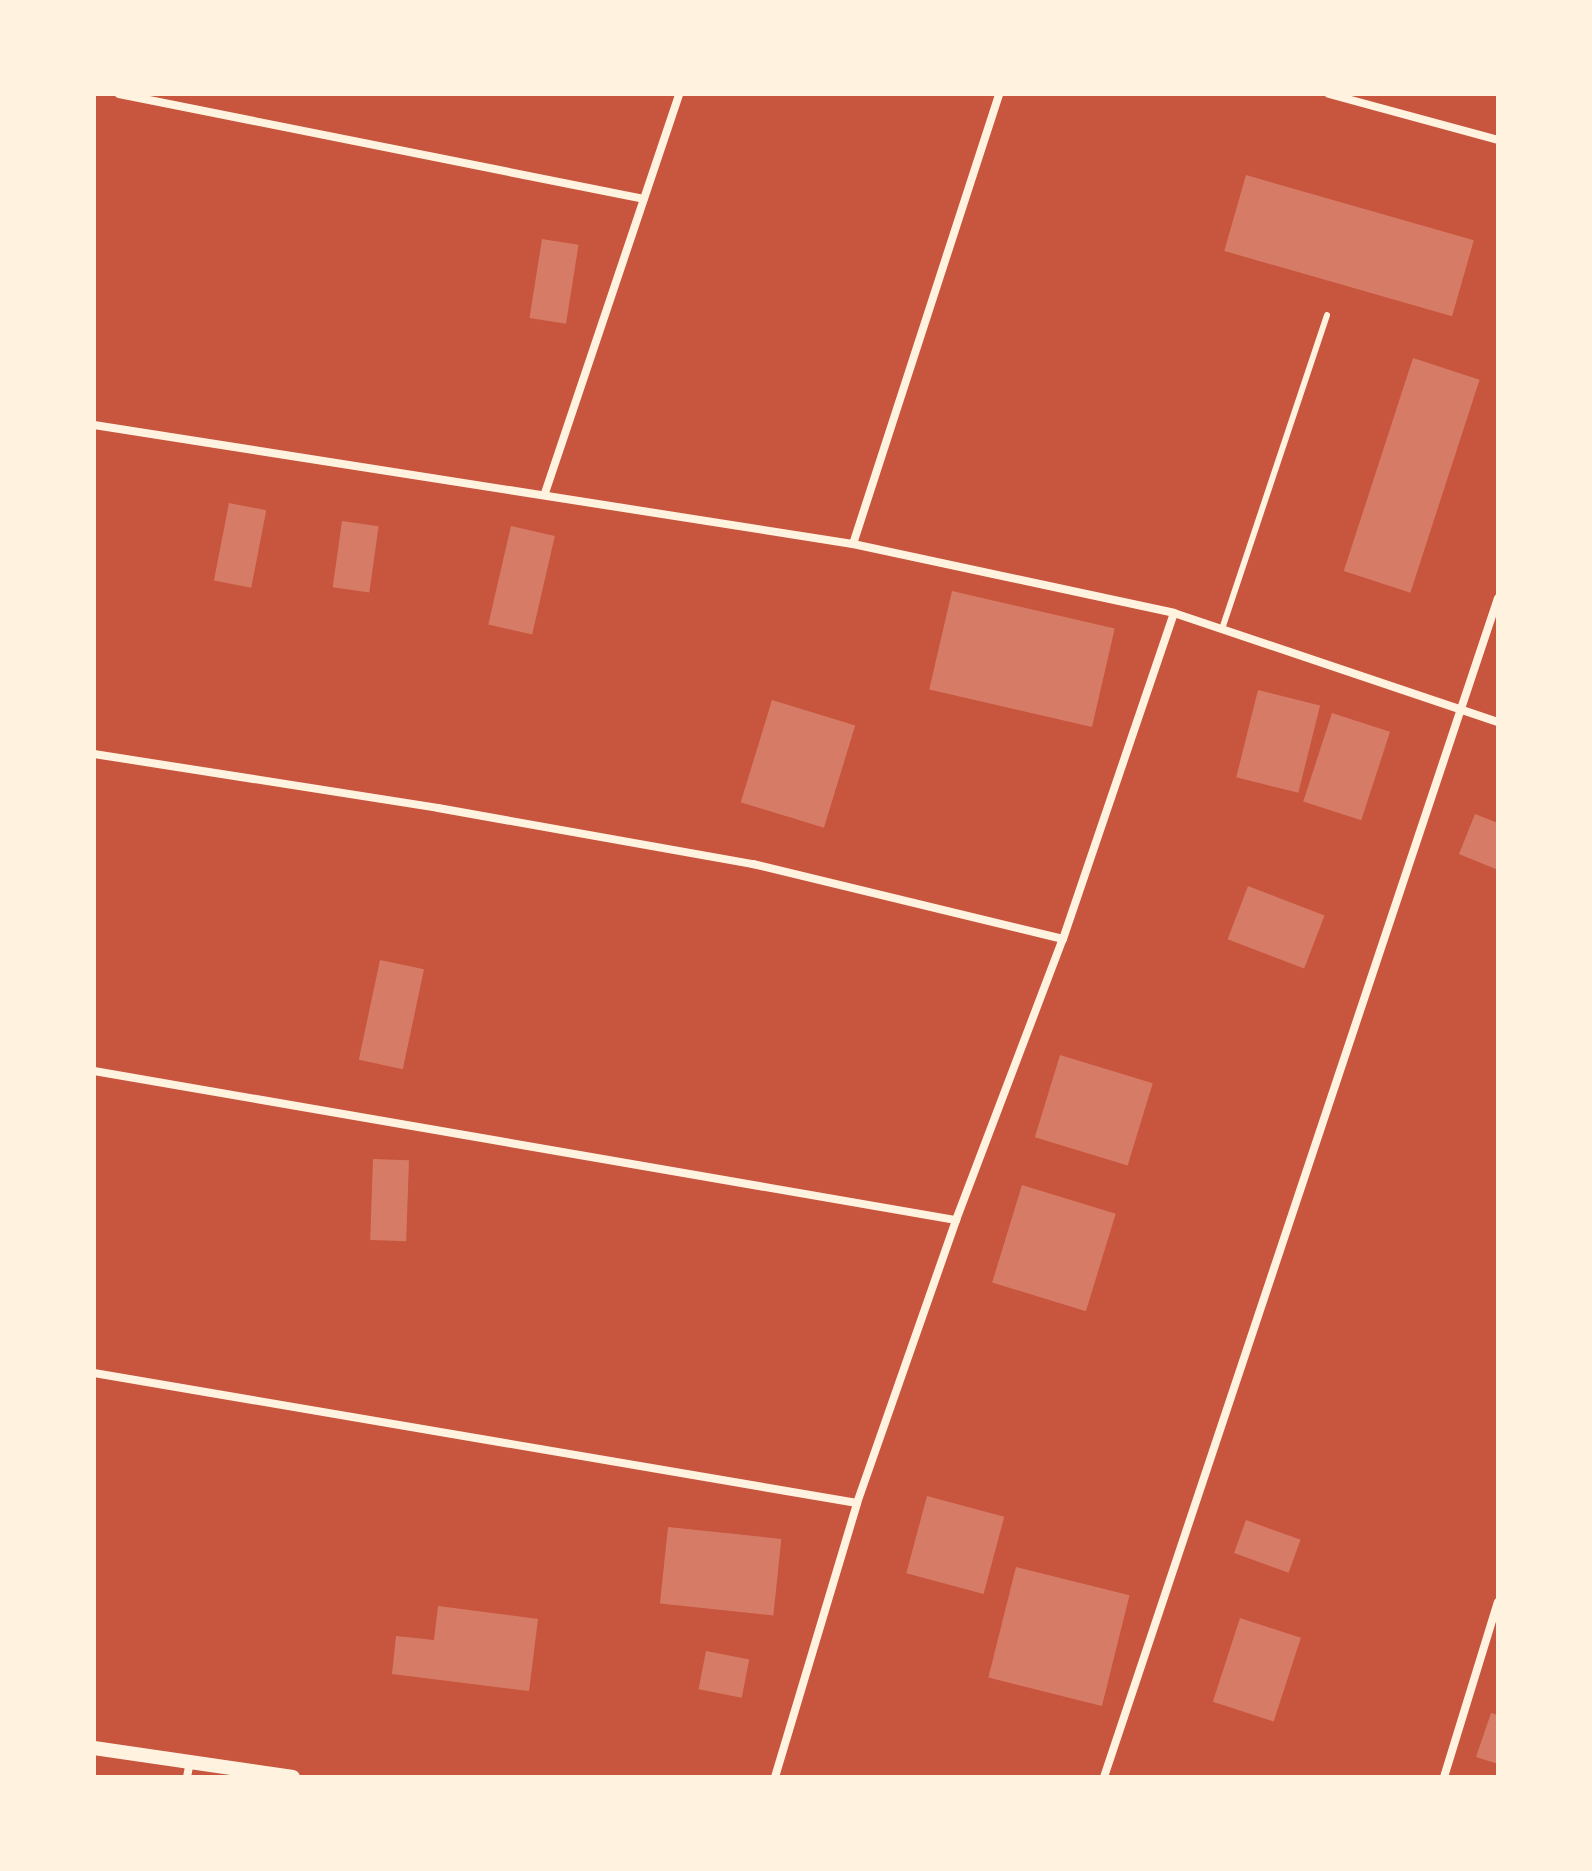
<!DOCTYPE html>
<style>
body{margin:0}
#map{position:relative;width:1592px;height:1871px;overflow:hidden;background:#c8553d;font-family:"Source Sans 3",sans-serif}
div>[style]{position:absolute}
[style*='--x']{left:calc(var(--x)*1px);top:calc(var(--y)*1px);width:calc(var(--w)*1px);rotate:calc(var(--a)*1deg)}
.building>*{inset:0;background:#d67c66;transform-origin:0 0}
.service>*{height:6px;margin:-3px;padding:0 3px;transform-origin:3px;border-radius:3px;background:#fff3e0}
.minor>*{height:8px;margin:-4px;padding:0 4px;transform-origin:4px;border-radius:4px;background:#fff3e0}
.tertiary>*{height:14px;margin:-7px;padding:0 7px;transform-origin:7px;border-radius:7px;background:#fff3e0}
span{translate:-50% -50%;white-space:nowrap;text-align:center;line-height:1.15;-webkit-text-stroke:7px #fff3e0;paint-order:stroke}
.frame{position:absolute;inset:0;border:96px solid #fff3e0;pointer-events:none}
</style>
<div id="map">
<div class="building">
<i style="left:1246px;top:175px;width:237px;height:79px;rotate:16deg"></i>
<i style="left:542px;top:239px;width:37px;height:80px;rotate:9deg"></i>
<i style="left:1413px;top:358px;width:70px;height:224px;rotate:18deg"></i>
<i style="left:229px;top:503px;width:38px;height:79px;rotate:11deg"></i>
<i style="left:342px;top:521px;width:37px;height:67px;rotate:8deg"></i>
<i style="left:511px;top:526px;width:45px;height:101px;rotate:13deg"></i>
<i style="left:952px;top:591px;width:167px;height:101px;rotate:13deg"></i>
<i style="left:1258px;top:690px;width:64px;height:90px;rotate:14deg"></i>
<i style="left:772px;top:700px;width:87px;height:107px;rotate:17deg"></i>
<i style="left:1332px;top:713px;width:61px;height:93px;rotate:18deg"></i>
<i style="clip-path:polygon(1475px 814px,1498px 823px,1498px 870px,1459px 854px)"></i>
<i style="left:1248px;top:886px;width:82px;height:57px;rotate:21deg"></i>
<i style="left:380px;top:960px;width:45px;height:102px;rotate:12deg"></i>
<i style="left:1060px;top:1055px;width:97px;height:86px;rotate:17deg"></i>
<i style="left:373px;top:1159px;width:36px;height:81px;rotate:2deg"></i>
<i style="left:1022px;top:1185px;width:98px;height:102px;rotate:17deg"></i>
<i style="left:927px;top:1496px;width:80px;height:80px;rotate:15deg"></i>
<i style="left:1246px;top:1520px;width:58px;height:35px;rotate:20deg"></i>
<i style="left:668px;top:1527px;width:114px;height:77px;rotate:6deg"></i>
<i style="left:1016px;top:1567px;width:117px;height:114px;rotate:14deg"></i>
<i style="clip-path:polygon(438px 1606px,538px 1619px,529px 1691px,392px 1674px,396px 1636px,434px 1640px)"></i>
<i style="left:1240px;top:1618px;width:64px;height:88px;rotate:18deg"></i>
<i style="left:706px;top:1651px;width:44px;height:39px;rotate:11deg"></i>
<i style="clip-path:polygon(1491px 1713px,1498px 1715px,1498px 1764px,1476px 1757px)"></i>
</div>
<div class="service">
<i style="--x:1222;--y:629;--w:331;--a:-71.5"></i>
</div>
<div class="minor">
<i style="--x:119;--y:94;--w:535;--a:11.31"></i>
<i style="--x:1329;--y:94;--w:175;--a:15.2"></i>
<i style="--x:94;--y:425;--w:768;--a:8.91"></i>
<i style="--x:853;--y:544;--w:328;--a:12.1"></i>
<i style="--x:1174;--y:613;--w:342;--a:18.6"></i>
<i style="--x:545;--y:493;--w:421;--a:-71.4"></i>
<i style="--x:853;--y:544;--w:473;--a:-72"></i>
<i style="--x:94;--y:754;--w:348;--a:8.9"></i>
<i style="--x:438;--y:808;--w:320;--a:10.1"></i>
<i style="--x:753;--y:864;--w:319;--a:13.6"></i>
<i style="--x:94;--y:1071;--w:875;--a:9.81"></i>
<i style="--x:94;--y:1373;--w:774;--a:9.67"></i>
<i style="--x:187;--y:1777;--w:15;--a:-79"></i>
<i style="--x:775;--y:1777;--w:286;--a:-73.3"></i>
<i style="--x:857;--y:1503;--w:300;--a:-70.7"></i>
<i style="--x:956;--y:1220;--w:301;--a:-69.2"></i>
<i style="--x:1063;--y:939;--w:344;--a:-71.2"></i>
<i style="--x:1104;--y:1777;--w:1243;--a:-71.52"></i>
<i style="--x:1444;--y:1777;--w:183;--a:-72.9"></i>
</div>
<div class="tertiary">
<i style="--x:94;--y:1748;--w:201;--a:8.3"></i>
</div>
<div class="frame"></div>
</div>
